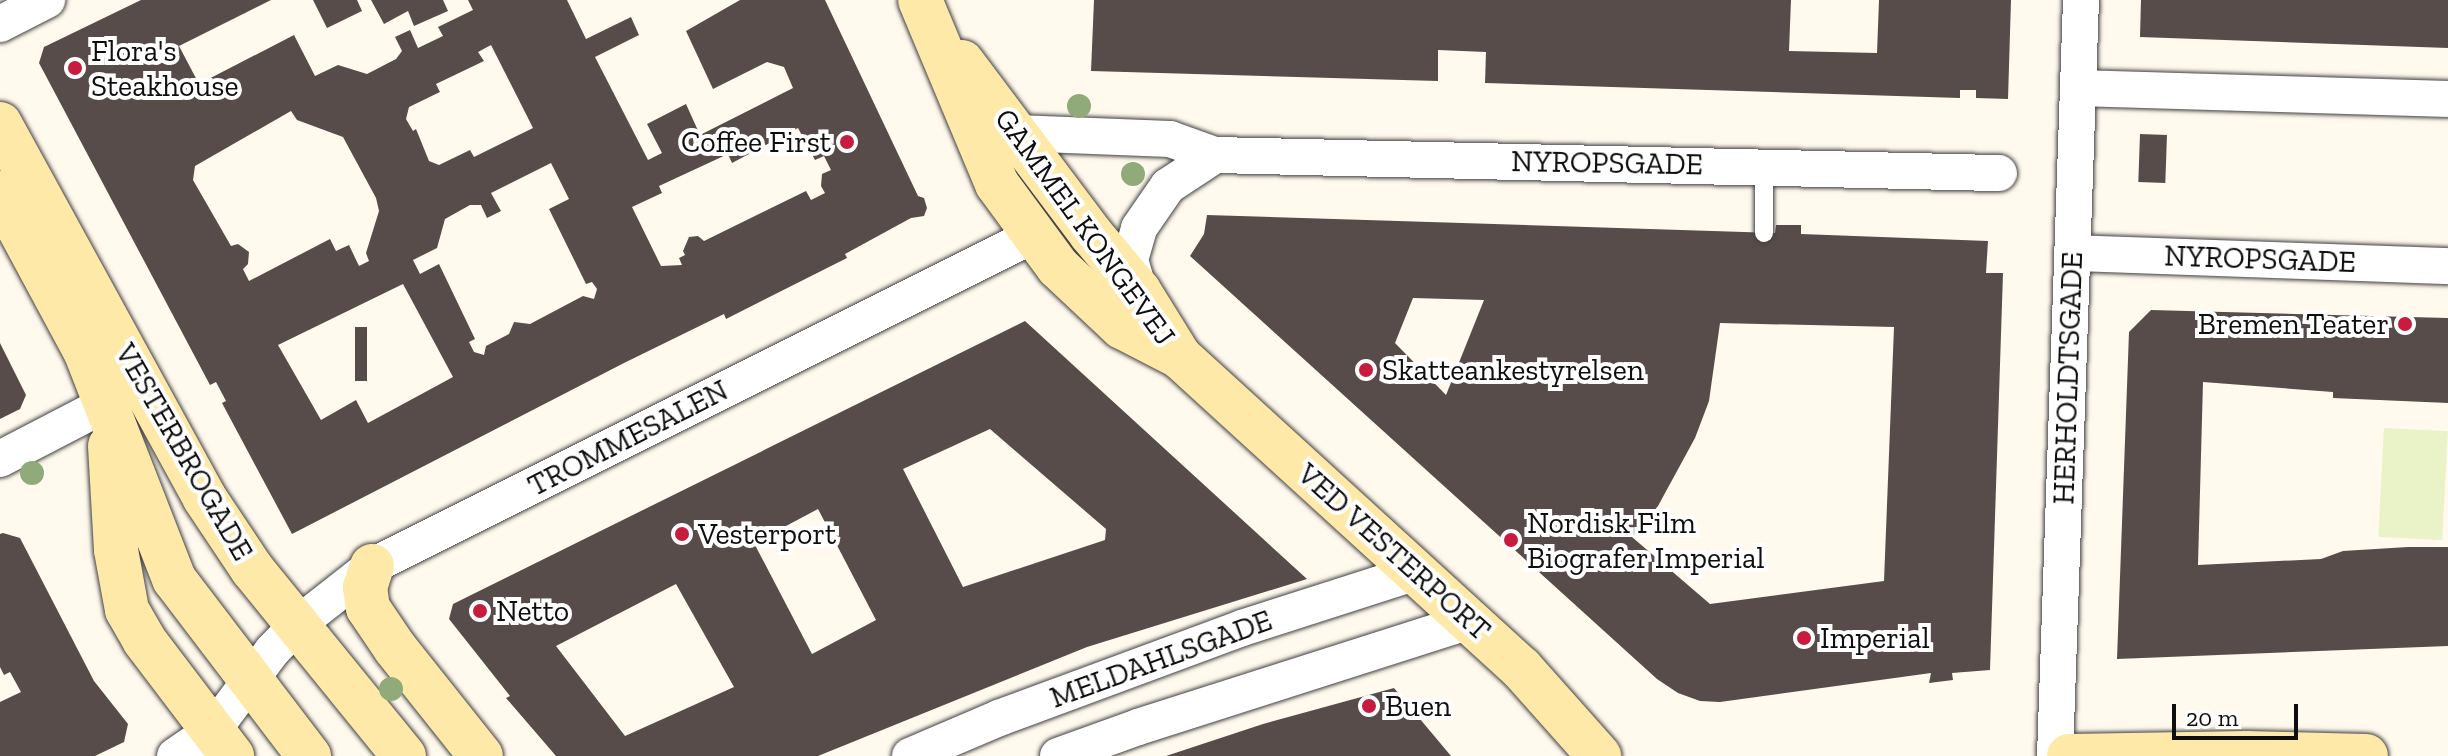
<!DOCTYPE html>
<style>
body{margin:0}
#map{position:relative;width:2448px;height:756px;overflow:hidden;background:#fff9ee;font-family:"Zilla Slab",serif}
div>[style]{position:absolute}
[style*='--x']{left:calc(var(--x)*1px);top:calc(var(--y)*1px);width:calc(var(--w)*1px);rotate:calc(var(--a)*1deg)}
.pitch>*{inset:0;background:#eaf3c7;transform-origin:0 0}
.building>*{inset:0;background:#574c49;transform-origin:0 0}
.roads{filter:drop-shadow(0 0 2px #414141) drop-shadow(0 0 2px #414141)}
.lane>*{height:18px;margin:-9px;padding:0 9px;transform-origin:9px;border-radius:9px;background:#fff}
.street>*{height:36px;margin:-18px;padding:0 18px;transform-origin:18px;border-radius:18px;background:#fff}
.secondary>*{height:44px;margin:-22px;padding:0 22px;transform-origin:22px;border-radius:22px;background:#ffe9a9}
.trees>*{width:24px;height:24px;margin:-12px;border-radius:50%;background:#90aa79}
.dots>*{width:22px;height:22px;translate:-50% -50%;box-sizing:border-box;border:4px solid #fff;border-radius:50%}
span{translate:-50% -50%;white-space:nowrap;text-align:center;line-height:1.15;-webkit-text-stroke:8px #fff;paint-order:stroke}
.poi-label{font-size:30px;color:#0e0e0e}
.left{translate:0 -50%;text-align:left}
.right{translate:-100% -50%;text-align:right}
.street-label{font-size:30px;color:#0e0e0e}
.scale{position:absolute;left:2172px;top:704px;width:126px;height:36px;box-sizing:border-box;border:4px solid #0e0e0e;border-top:0;padding-left:10px;font-size:24px;line-height:28px;white-space:nowrap;color:#0e0e0e;-webkit-text-stroke:6px #fff;paint-order:stroke}
</style>
<div id="map">
<div class="pitch">
<i style="left:2384px;top:428px;width:64px;height:109px;rotate:3deg"></i>
</div>
<div class="building">
<i style="clip-path:polygon(evenodd,141px 0,271px 0,179px 46px,199px 84px,294px 35px,315px 76px,338px 65px,367px 74px,396px 59px,402px 51px,395px 37px,410px 30px,418px 48px,443px 36px,438px 27px,473px 10px,468px 0,567px 0,586px 39px,631px 17px,639px 35px,595px 57px,648px 160px,662px 153px,647px 124px,686px 104px,700px 135px,793px 88px,784px 67px,767px 62px,713px 89px,686px 31px,740px 0,825px 0,918px 196px,924px 198px,927px 208px,924px 216px,911px 218px,845px 254px,847px 258px,726px 319px,724px 314px,624px 363px,292px 534px,222px 403px,226px 401px,216px 382px,210px 385px,39px 63px,44px 47px,141px 0,491px 45px,533px 128px,474px 157px,470px 150px,439px 165px,429px 161px,416px 129px,413px 131px,406px 119px,409px 107px,440px 92px,436px 84px,484px 61px,478px 52px,491px 45px,141px 0,291px 111px,297px 120px,343px 137px,376px 198px,379px 211px,366px 253px,369px 261px,359px 266px,349px 245px,336px 251px,330px 239px,249px 281px,243px 269px,248px 264px,249px 252px,238px 244px,231px 246px,193px 180px,195px 166px,291px 111px,141px 0,798px 128px,815px 160px,824px 156px,831px 170px,822px 174px,821px 186px,825px 193px,811px 200px,806px 191px,704px 241px,698px 236px,689px 237px,683px 251px,685px 255px,679px 258px,682px 265px,661px 266px,632px 207px,662px 193px,659px 186px,728px 154px,732px 163px,798px 128px,141px 0,551px 163px,569px 199px,549px 209px,586px 284px,592px 282px,597px 289px,594px 299px,583px 296px,530px 324px,514px 322px,509px 334px,486px 346px,484px 355px,474px 352px,469px 342px,475px 339px,439px 264px,420px 274px,413px 260px,437px 248px,445px 219px,470px 205px,481px 205px,487px 218px,501px 211px,491px 193px,551px 163px,141px 0,403px 284px,453px 377px,368px 423px,356px 400px,321px 420px,278px 345px,403px 284px)"></i>
<i style="clip-path:polygon(313px 0,357px 0,362px 11px,327px 28px)"></i>
<i style="clip-path:polygon(371px 0,443px 0,448px 11px,414px 26px,408px 11px,384px 24px)"></i>
<i style="clip-path:polygon(1094px 0,1791px 0,1789px 51px,1877px 53px,1879px 0,2011px 0,2008px 99px,1976px 98px,1976px 90px,1960px 90px,1960px 98px,1485px 83px,1486px 52px,1438px 50px,1438px 81px,1091px 71px)"></i>
<i style="clip-path:polygon(2141px 0,2448px 0,2448px 48px,2140px 37px)"></i>
<i style="left:2140px;top:134px;width:27px;height:48px;rotate:2deg"></i>
<i style="clip-path:polygon(evenodd,1207px 215px,1775px 233px,1776px 225px,1801px 225px,1801px 234px,1988px 241px,1986px 273px,2003px 273px,1990px 670px,1952px 673px,1953px 680px,1929px 683px,1931px 673px,1720px 702px,1700px 701px,1678px 693px,1657px 679px,1190px 256px,1204px 234px,1207px 215px,1413px 298px,1484px 300px,1446px 395px,1395px 343px,1413px 298px,1207px 215px,1720px 323px,1894px 327px,1884px 581px,1710px 604px,1632px 537px,1658px 506px,1695px 438px,1709px 401px,1720px 323px)"></i>
<i style="clip-path:polygon(2151px 310px,2448px 318px,2448px 403px,2333px 398px,2333px 392px,2203px 382px,2198px 565px,2321px 559px,2343px 551px,2408px 547px,2448px 547px,2448px 646px,2117px 659px,2129px 332px)"></i>
<i style="clip-path:polygon(evenodd,1025px 321px,1307px 579px,1087px 647px,818px 756px,556px 756px,506px 698px,510px 696px,449px 619px,453px 604px,1025px 321px,990px 429px,1106px 529px,1105px 540px,963px 587px,903px 469px,990px 429px,1025px 321px,818px 509px,876px 620px,812px 654px,754px 543px,818px 509px,1025px 321px,676px 584px,734px 687px,625px 736px,556px 646px,676px 584px)"></i>
<i style="left:355px;top:327px;width:12px;height:54px"></i>
<i style="clip-path:polygon(0 343px,26px 395px,20px 409px,0 419px)"></i>
<i style="clip-path:polygon(3px 533px,20px 538px,94px 681px,128px 724px,124px 742px,95px 756px,0 756px,0 702px,21px 692px,10px 672px,4px 675px,0 667px,0 534px)"></i>
<i style="clip-path:polygon(1394px 688px,1451px 756px,1166px 756px,1263px 724px)"></i>
</div>
<div class="roads">
<div class="lane">
<i style="--x:1764;--y:233;--w:66;--a:-90"></i>
</div>
<div class="street">
<i style="--x:0;--y:24;--w:53;--a:-27.1"></i>
<i style="--x:2078;--y:88;--w:370;--a:1.7"></i>
<i style="--x:1016;--y:133;--w:154;--a:2.2"></i>
<i style="--x:1170;--y:139;--w:48;--a:19.6"></i>
<i style="--x:1215;--y:155;--w:784;--a:1.32"></i>
<i style="--x:2073;--y:253;--w:375;--a:2"></i>
<i style="--x:1139;--y:291;--w:32;--a:-106"></i>
<i style="--x:1130;--y:260;--w:33;--a:-74"></i>
<i style="--x:1139;--y:228;--w:51;--a:-55.4"></i>
<i style="--x:1168;--y:186;--w:56;--a:-33.4"></i>
<i style="--x:0;--y:459;--w:122;--a:-27.4"></i>
<i style="--x:175;--y:756;--w:46;--a:-34.4"></i>
<i style="--x:213;--y:730;--w:99;--a:-53.2"></i>
<i style="--x:272;--y:651;--w:37;--a:-46"></i>
<i style="--x:298;--y:624;--w:94;--a:-38.1"></i>
<i style="--x:372;--y:566;--w:740;--a:-26.57"></i>
<i style="--x:910;--y:756;--w:97;--a:-23.1"></i>
<i style="--x:999;--y:718;--w:259;--a:-20.3"></i>
<i style="--x:1242;--y:628;--w:183;--a:-17.8"></i>
<i style="--x:1058;--y:756;--w:85;--a:-19.9"></i>
<i style="--x:1138;--y:727;--w:349;--a:-17.7"></i>
<i style="--x:2055;--y:756;--w:756;--a:-88.03"></i>
</div>
<div class="secondary">
<i style="--x:920;--y:0;--w:199;--a:67.3"></i>
<i style="--x:997;--y:184;--w:103;--a:53.7"></i>
<i style="--x:1058;--y:267;--w:88;--a:43.2"></i>
<i style="--x:1122;--y:327;--w:65;--a:27.3"></i>
<i style="--x:1180;--y:357;--w:462;--a:42.4"></i>
<i style="--x:1521;--y:668;--w:118;--a:48.4"></i>
<i style="--x:962;--y:62;--w:215;--a:53.1"></i>
<i style="--x:1091;--y:234;--w:75;--a:49.9"></i>
<i style="--x:1139;--y:291;--w:78;--a:58.2"></i>
<i style="--x:0;--y:124;--w:425;--a:61.3"></i>
<i style="--x:204;--y:497;--w:87;--a:56.3"></i>
<i style="--x:252;--y:569;--w:241;--a:50.9"></i>
<i style="--x:0;--y:193;--w:182;--a:61.7"></i>
<i style="--x:86;--y:353;--w:243;--a:68.7"></i>
<i style="--x:174;--y:579;--w:223;--a:52.7"></i>
<i style="--x:110;--y:446;--w:104;--a:86.7"></i>
<i style="--x:116;--y:550;--w:61;--a:79.6"></i>
<i style="--x:127;--y:610;--w:34;--a:60"></i>
<i style="--x:144;--y:640;--w:146;--a:52.8"></i>
<i style="--x:372;--y:566;--w:22;--a:108"></i>
<i style="--x:365;--y:587;--w:21;--a:82"></i>
<i style="--x:368;--y:608;--w:48;--a:56"></i>
<i style="--x:395;--y:648;--w:138;--a:51.5"></i>
<i style="--x:2069;--y:756;--w:178;--a:-1"></i>
<i style="--x:2247;--y:753;--w:119;--a:1.4"></i>
</div>
</div>
<div class="trees">
<i style="left:1079px;top:106px"></i>
<i style="left:1133px;top:174px"></i>
<i style="left:32px;top:473px"></i>
<i style="left:391px;top:689px"></i>
</div>
<div class="dots">
<i style="left:75px;top:68px;background:#c71c3e"></i>
<i style="left:847px;top:142px;background:#c71c3e"></i>
<i style="left:2405px;top:324px;background:#c71c3e"></i>
<i style="left:1366px;top:370px;background:#c71c3e"></i>
<i style="left:682px;top:534px;background:#c71c3e"></i>
<i style="left:1511px;top:540px;background:#c71c3e"></i>
<i style="left:480px;top:611px;background:#c71c3e"></i>
<i style="left:1804px;top:638px;background:#c71c3e"></i>
<i style="left:1369px;top:706px;background:#c71c3e"></i>
</div>
<div class="poi-label">
<span class="left" style="left:91px;top:68px">Flora's<br>Steakhouse</span>
<span class="right" style="left:831px;top:142px">Coffee First</span>
<span class="right" style="left:2389px;top:324px">Bremen Teater</span>
<span class="left" style="left:1382px;top:370px">Skatteankestyrelsen</span>
<span class="left" style="left:1527px;top:540px">Nordisk Film<br>Biografer Imperial</span>
<span class="left" style="left:698px;top:534px">Vesterport</span>
<span class="left" style="left:496px;top:611px">Netto</span>
<span class="left" style="left:1820px;top:638px">Imperial</span>
<span class="left" style="left:1385px;top:706px">Buen</span>
</div>
<div class="street-label">
<span style="left:1607px;top:163px;rotate:1deg">NYROPSGADE</span>
<span style="left:1085px;top:227px;rotate:54deg">GAMMEL KONGEVEJ</span>
<span style="left:2260px;top:259px;rotate:2deg">NYROPSGADE</span>
<span style="left:2068px;top:378px;rotate:-88deg">HERHOLDTSGADE</span>
<span style="left:628px;top:438px;rotate:-27deg">TROMMESALEN</span>
<span style="left:184px;top:452px;rotate:60deg">VESTERBROGADE</span>
<span style="left:1394px;top:552px;rotate:42deg">VED VESTERPORT</span>
<span style="left:1161px;top:659px;rotate:-20deg">MELDAHLSGADE</span>
</div>
<div class="scale">20 m</div>
</div>
